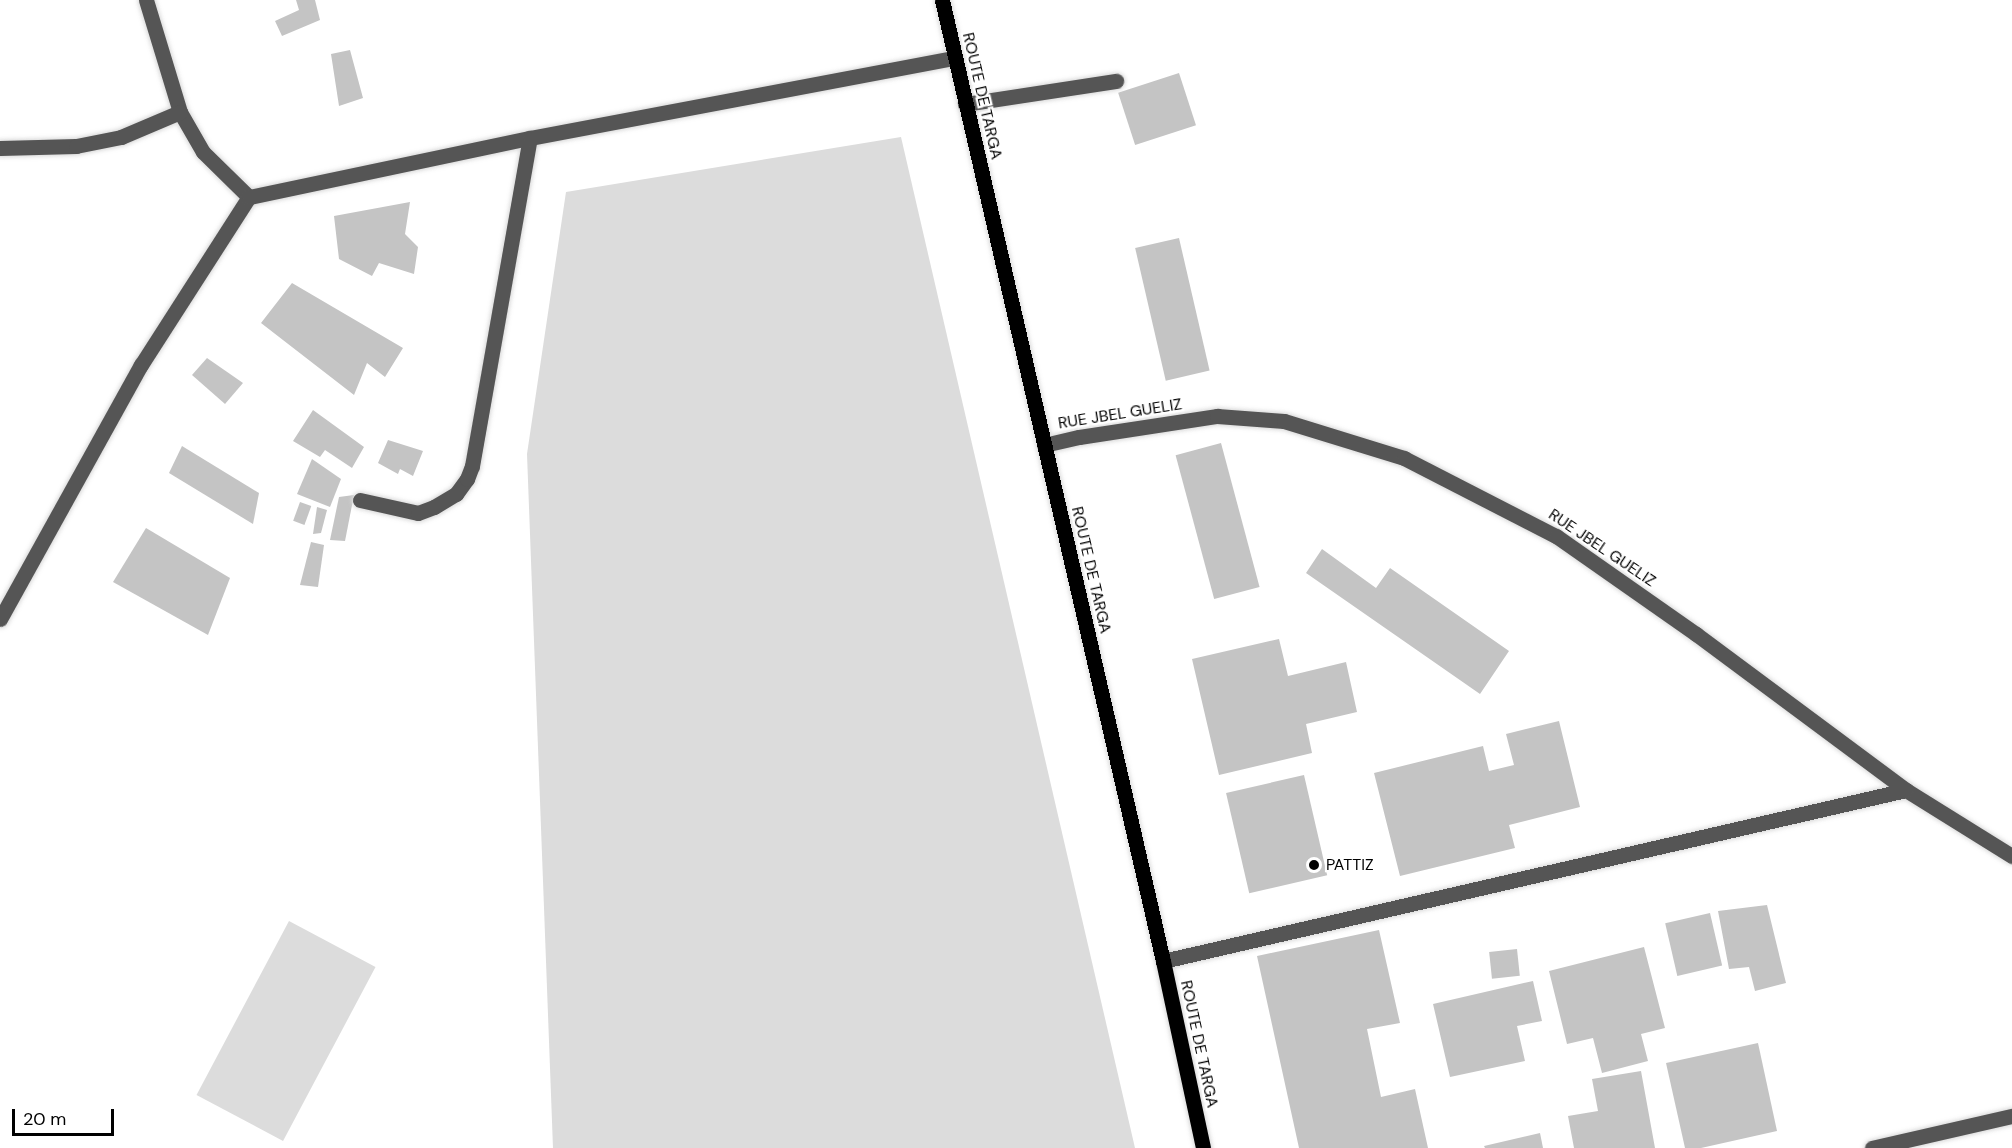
<!DOCTYPE html>
<style>
body{margin:0}
#map{position:relative;width:2012px;height:1148px;overflow:hidden;background:#fff;font-family:"DM Sans",sans-serif}
div>[style]{position:absolute}
[style*='--x']{left:calc(var(--x)*1px);top:calc(var(--y)*1px);width:calc(var(--w)*1px);rotate:calc(var(--a)*1deg)}
.green>*{inset:0;background:#dcdcdc;transform-origin:0 0}
.building>*{inset:0;background:#c4c4c4;transform-origin:0 0}
.roads{filter:drop-shadow(0 0 2px #dbdbdb) drop-shadow(0 0 2px #dbdbdb)}
.minor>*{height:15px;margin:-7.5px;padding:0 7.5px;transform-origin:7.5px;border-radius:7.5px;background:#555}
.major>*{height:15px;margin:-7.5px;padding:0 7.5px;transform-origin:7.5px;border-radius:7.5px;background:#000}
.dots>*{width:16px;height:16px;translate:-50% -50%;box-sizing:border-box;border:3px solid #fff;border-radius:50%}
span{translate:-50% -50%;white-space:nowrap;text-align:center;line-height:1.15;-webkit-text-stroke:4.5px #fff;paint-order:stroke}
.street-label{font-size:16px;color:#000}
.poi-label{font-size:16px;color:#000}
.left{translate:0 -50%;text-align:left}
.scale{position:absolute;left:12px;top:1109px;width:102px;height:27px;box-sizing:border-box;border:3px solid #000;border-top:0;padding-left:8px;font-size:18px;line-height:21px;white-space:nowrap;color:#000;-webkit-text-stroke:4px #fff;paint-order:stroke}
</style>
<div id="map">
<div class="green">
<i style="clip-path:polygon(901px 137px,1135px 1148px,553px 1148px,527px 454px,566px 192px)"></i>
<i style="left:289px;top:921px;width:98px;height:197px;rotate:28deg"></i>
</div>
<div class="building">
<i style="clip-path:polygon(296px 0,315px 0,320px 20px,282px 36px,275px 21px,299px 10px)"></i>
<i style="clip-path:polygon(350px 50px,363px 98px,339px 106px,331px 54px)"></i>
<i style="left:1179px;top:73px;width:55px;height:64px;rotate:72deg"></i>
<i style="clip-path:polygon(410px 202px,405px 234px,418px 247px,414px 274px,379px 263px,372px 276px,339px 259px,334px 216px)"></i>
<i style="left:1179px;top:238px;width:136px;height:45px;rotate:77deg"></i>
<i style="clip-path:polygon(292px 283px,403px 348px,385px 377px,367px 363px,354px 395px,261px 323px)"></i>
<i style="clip-path:polygon(207px 358px,243px 383px,225px 404px,192px 375px)"></i>
<i style="clip-path:polygon(313px 410px,364px 447px,352px 468px,325px 450px,320px 457px,293px 441px)"></i>
<i style="clip-path:polygon(388px 440px,423px 451px,413px 476px,400px 469px,398px 474px,378px 463px)"></i>
<i style="left:1221px;top:443px;width:149px;height:47px;rotate:75deg"></i>
<i style="clip-path:polygon(182px 446px,259px 493px,253px 524px,169px 473px)"></i>
<i style="clip-path:polygon(312px 459px,341px 479px,330px 507px,297px 494px)"></i>
<i style="clip-path:polygon(354px 495px,345px 541px,330px 540px,339px 497px)"></i>
<i style="left:300px;top:502px;width:12px;height:20px;rotate:20deg"></i>
<i style="clip-path:polygon(317px 507px,327px 510px,321px 533px,313px 534px)"></i>
<i style="clip-path:polygon(146px 528px,230px 578px,208px 635px,113px 582px)"></i>
<i style="clip-path:polygon(311px 542px,324px 545px,318px 587px,300px 585px)"></i>
<i style="clip-path:polygon(1322px 549px,1376px 588px,1390px 568px,1509px 651px,1480px 694px,1306px 573px)"></i>
<i style="clip-path:polygon(1279px 639px,1288px 676px,1346px 662px,1357px 712px,1306px 724px,1312px 753px,1219px 775px,1192px 659px)"></i>
<i style="clip-path:polygon(1559px 721px,1580px 807px,1509px 825px,1515px 848px,1400px 876px,1374px 773px,1483px 746px,1489px 771px,1514px 765px,1506px 734px)"></i>
<i style="left:1304px;top:775px;width:103px;height:80px;rotate:77deg"></i>
<i style="clip-path:polygon(1767px 905px,1786px 983px,1755px 991px,1749px 967px,1729px 969px,1718px 911px)"></i>
<i style="left:1710px;top:913px;width:54px;height:46px;rotate:77deg"></i>
<i style="clip-path:polygon(1379px 930px,1400px 1023px,1367px 1029px,1381px 1097px,1415px 1089px,1428px 1148px,1299px 1148px,1257px 956px)"></i>
<i style="clip-path:polygon(1644px 947px,1665px 1028px,1641px 1034px,1648px 1061px,1602px 1073px,1593px 1038px,1567px 1044px,1549px 971px)"></i>
<i style="left:1517px;top:949px;width:27px;height:28px;rotate:84deg"></i>
<i style="clip-path:polygon(1533px 981px,1542px 1021px,1517px 1026px,1525px 1061px,1450px 1077px,1433px 1004px)"></i>
<i style="clip-path:polygon(1758px 1043px,1777px 1131px,1701px 1148px,1685px 1148px,1666px 1063px)"></i>
<i style="clip-path:polygon(1641px 1071px,1655px 1148px,1574px 1148px,1568px 1116px,1598px 1111px,1592px 1079px)"></i>
<i style="clip-path:polygon(1540px 1133px,1543px 1148px,1485px 1148px,1484px 1146px)"></i>
</div>
<div class="roads">
<div class="minor">
<i style="--x:146;--y:0;--w:117;--a:73.1"></i>
<i style="--x:180;--y:112;--w:46;--a:60.1"></i>
<i style="--x:203;--y:152;--w:64;--a:44.4"></i>
<i style="--x:965;--y:104;--w:153;--a:-8.7"></i>
<i style="--x:0;--y:148;--w:76;--a:-1.5"></i>
<i style="--x:76;--y:146;--w:46;--a:-11.3"></i>
<i style="--x:121;--y:137;--w:64;--a:-23"></i>
<i style="--x:1044;--y:445;--w:36;--a:-13"></i>
<i style="--x:1079;--y:437;--w:140;--a:-8.7"></i>
<i style="--x:1217;--y:416;--w:67;--a:4.3"></i>
<i style="--x:1284;--y:421;--w:126;--a:17.1"></i>
<i style="--x:1404;--y:458;--w:171;--a:27.2"></i>
<i style="--x:1556;--y:536;--w:171;--a:35"></i>
<i style="--x:1696;--y:634;--w:262;--a:36.6"></i>
<i style="--x:1906;--y:790;--w:125;--a:31.9"></i>
<i style="--x:360;--y:500;--w:59;--a:12.6"></i>
<i style="--x:418;--y:513;--w:17;--a:-21"></i>
<i style="--x:434;--y:507;--w:26;--a:-31"></i>
<i style="--x:456;--y:494;--w:19;--a:-54"></i>
<i style="--x:467;--y:479;--w:14;--a:-69"></i>
<i style="--x:472;--y:466;--w:333;--a:-80"></i>
<i style="--x:0;--y:619;--w:291;--a:-61"></i>
<i style="--x:141;--y:365;--w:200;--a:-57.3"></i>
<i style="--x:249;--y:197;--w:287;--a:-11.9"></i>
<i style="--x:530;--y:138;--w:432;--a:-10.7"></i>
<i style="--x:1163;--y:961;--w:762;--a:-12.96"></i>
<i style="--x:1872;--y:1148;--w:144;--a:-12.9"></i>
</div>
<div class="major">
<i style="--x:942;--y:0;--w:986;--a:77.05"></i>
<i style="--x:1163;--y:961;--w:191;--a:77.9"></i>
</div>
</div>
<div class="dots">
<i style="left:1314px;top:865px;background:#000"></i>
</div>
<div class="street-label">
<span style="left:982px;top:96px;rotate:77deg">ROUTE DE TARGA</span>
<span style="left:1120px;top:414px;rotate:-9deg">RUE JBEL GUELIZ</span>
<span style="left:1602px;top:548px;rotate:34deg">RUE JBEL GUELIZ</span>
<span style="left:1091px;top:570px;rotate:77deg">ROUTE DE TARGA</span>
<span style="left:1199px;top:1044px;rotate:78deg">ROUTE DE TARGA</span>
</div>
<div class="poi-label">
<span class="left" style="left:1326px;top:865px">PATTIZ</span>
</div>
<div class="scale">20 m</div>
</div>
